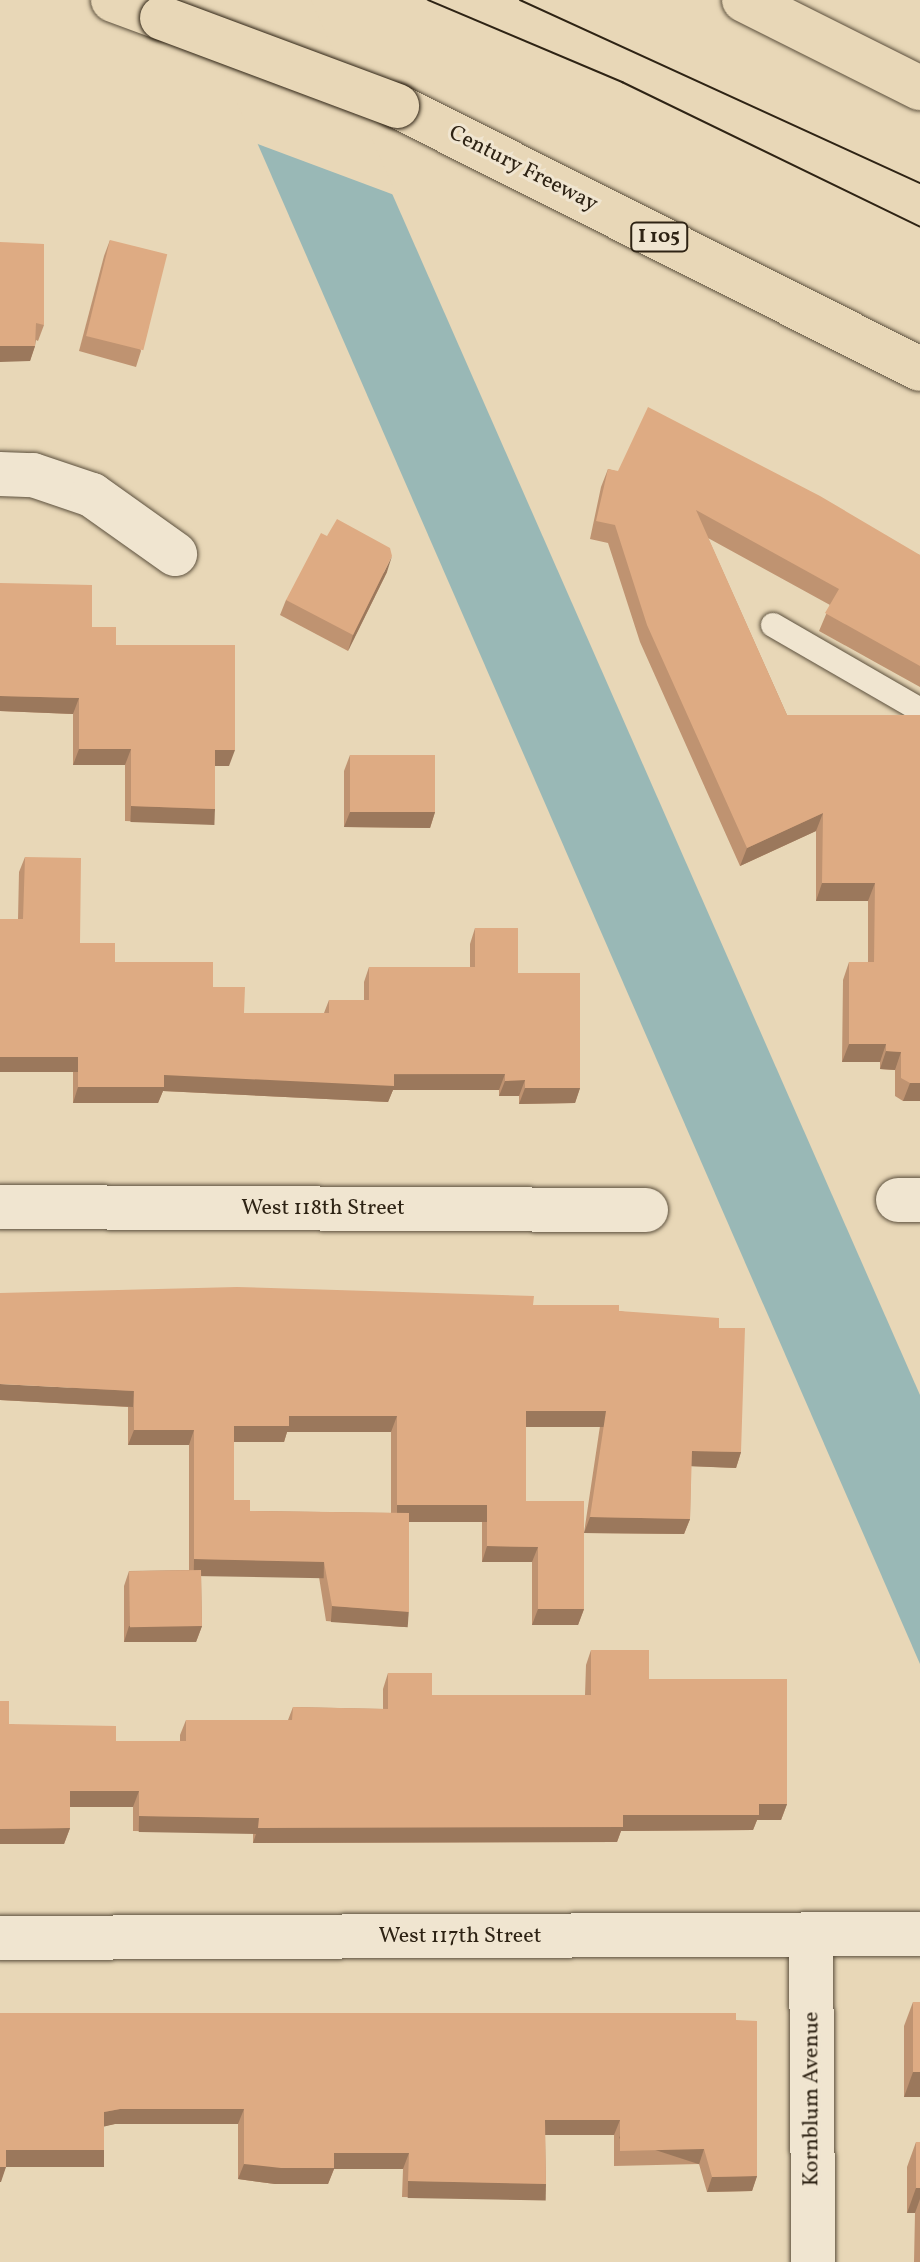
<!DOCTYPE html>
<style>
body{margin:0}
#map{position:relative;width:920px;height:2262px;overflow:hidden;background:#e8d7b7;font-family:Vollkorn,serif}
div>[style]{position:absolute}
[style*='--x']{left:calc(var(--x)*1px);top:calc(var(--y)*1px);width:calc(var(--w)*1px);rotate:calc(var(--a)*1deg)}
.water>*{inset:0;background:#99b8b6}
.pier>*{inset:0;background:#e8d7b7}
.roads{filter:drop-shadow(0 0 2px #5c503d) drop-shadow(0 0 2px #5c503d)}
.service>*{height:24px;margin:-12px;padding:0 12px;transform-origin:12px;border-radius:12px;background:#f0e5d0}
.minor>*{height:44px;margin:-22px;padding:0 22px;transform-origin:22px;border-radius:22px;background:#f0e5d0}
.motorway>*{height:44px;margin:-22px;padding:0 22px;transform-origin:22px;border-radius:22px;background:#e8d7b7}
.tram>*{height:2px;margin:-1px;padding:0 1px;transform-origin:1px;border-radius:1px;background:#2e2314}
.bridges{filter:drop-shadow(0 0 2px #2e2314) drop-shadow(0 0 2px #2e2314)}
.motorway-bridge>*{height:44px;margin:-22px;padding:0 22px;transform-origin:22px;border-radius:22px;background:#e8d7b7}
.wall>*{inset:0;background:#bf9371}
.shaded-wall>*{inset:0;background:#9b785c;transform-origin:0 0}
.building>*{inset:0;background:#deab83;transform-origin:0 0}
span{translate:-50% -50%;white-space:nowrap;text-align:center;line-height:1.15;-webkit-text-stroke:6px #f0e5d0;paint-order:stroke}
.shield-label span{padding:2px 6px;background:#f0e5d0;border:2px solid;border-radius:6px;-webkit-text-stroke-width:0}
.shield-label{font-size:20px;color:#2e2314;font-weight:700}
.street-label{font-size:22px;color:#2e2314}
</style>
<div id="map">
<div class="water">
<i style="clip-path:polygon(195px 0,307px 0,920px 1395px,920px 1664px)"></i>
</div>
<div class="pier">
<i style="clip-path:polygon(191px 0,311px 0,397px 196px,255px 143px)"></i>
</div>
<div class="roads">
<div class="service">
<i style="--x:773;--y:625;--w:170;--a:30"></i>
</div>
<div class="minor">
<i style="--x:0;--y:474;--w:33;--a:2"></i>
<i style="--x:33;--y:475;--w:62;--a:18.7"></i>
<i style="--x:92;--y:495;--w:102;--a:35.4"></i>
<i style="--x:898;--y:1200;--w:22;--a:0"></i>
<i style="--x:0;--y:1207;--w:646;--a:0.27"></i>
<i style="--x:811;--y:1936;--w:326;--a:89.6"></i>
<i style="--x:0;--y:1938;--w:920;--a:-0.25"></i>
</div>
<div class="motorway">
<i style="--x:113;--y:0;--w:52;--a:20.2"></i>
<i style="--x:744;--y:0;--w:197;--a:26.6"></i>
<i style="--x:397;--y:106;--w:585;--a:26.7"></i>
</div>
</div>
<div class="tram">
<i style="--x:428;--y:0;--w:211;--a:22.9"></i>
<i style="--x:622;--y:82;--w:331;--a:25.9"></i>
<i style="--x:520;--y:0;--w:440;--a:24.6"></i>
</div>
<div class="bridges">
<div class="motorway-bridge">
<i style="--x:162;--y:18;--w:251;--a:20.5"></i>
</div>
</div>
<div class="wall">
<i style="clip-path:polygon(110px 240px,141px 351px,136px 367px,79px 351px,104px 256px)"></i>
<i style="clip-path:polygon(0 242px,44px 325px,38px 341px,36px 340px,35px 346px,30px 361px)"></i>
<i style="clip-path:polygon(608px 469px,920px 555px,920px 687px,819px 631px,830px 605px,708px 538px,787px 715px,920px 715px,920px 1101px,903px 1101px,895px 1096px,895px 1070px,880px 1069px,880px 1062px,842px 1062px,843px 980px,849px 962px,868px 962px,868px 901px,816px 901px,816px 831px,740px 866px,640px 642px,608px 543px,590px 539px,601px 487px)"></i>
<i style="clip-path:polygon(387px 572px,348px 651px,280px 615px,286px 600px)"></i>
<i style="clip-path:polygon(0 583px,92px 627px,116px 645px,229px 766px,215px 766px,215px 809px,210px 824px,125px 821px,125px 765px,73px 765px,73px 714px,0 711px)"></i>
<i style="clip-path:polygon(350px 755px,435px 812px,430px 828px,344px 827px,344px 771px)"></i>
<i style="clip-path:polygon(25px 857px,80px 943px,115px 962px,213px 987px,244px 1013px,324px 1013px,329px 1000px,364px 1000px,364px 982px,369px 967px,470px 967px,470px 944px,475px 928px,518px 973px,580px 1088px,575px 1103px,519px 1104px,519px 1096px,499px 1096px,499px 1090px,393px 1090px,388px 1102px,163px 1091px,158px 1103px,73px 1103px,73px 1072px,0 1072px,18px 919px,19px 872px)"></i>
<i style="clip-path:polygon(evenodd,533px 1305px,619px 1311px,719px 1328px,741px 1452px,736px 1468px,691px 1466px,690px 1519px,684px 1534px,584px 1533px,600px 1426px,526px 1426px,526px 1501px,584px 1609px,578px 1625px,532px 1625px,532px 1562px,482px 1562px,482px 1521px,409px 1521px,403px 1627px,326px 1621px,319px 1577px,201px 1575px,202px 1626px,196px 1642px,124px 1642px,124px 1586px,129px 1571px,189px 1570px,189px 1445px,128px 1445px,128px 1407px,0 1400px,533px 1305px,287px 1432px,391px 1432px,391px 1513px,250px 1511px,234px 1500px,234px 1442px,284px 1442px,287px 1432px)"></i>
<i style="clip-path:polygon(591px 1650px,649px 1679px,787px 1804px,781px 1820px,757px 1820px,753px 1830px,621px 1831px,617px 1842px,253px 1843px,253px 1833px,133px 1831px,133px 1807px,70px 1807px,70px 1828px,64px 1844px,0 1844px,0 1701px,9px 1724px,116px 1741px,180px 1741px,180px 1735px,186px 1720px,288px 1720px,293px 1707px,383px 1709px,383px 1689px,388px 1673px,432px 1695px,585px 1695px,586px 1665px)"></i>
<i style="clip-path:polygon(913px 2002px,920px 2002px,920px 2097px,904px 2097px,904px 2026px)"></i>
<i style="clip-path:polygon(0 2013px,736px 2020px,757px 2176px,752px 2191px,707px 2192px,699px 2164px,614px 2166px,614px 2135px,545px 2135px,546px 2184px,540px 2200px,402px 2197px,403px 2169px,334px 2169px,328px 2184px,275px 2184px,238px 2179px,238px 2124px,115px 2124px,104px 2126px,98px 2166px,6px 2166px,0 2182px)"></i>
<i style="clip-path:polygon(916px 2142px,920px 2142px,920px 2262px,914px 2262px,915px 2213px,907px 2213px,907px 2167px)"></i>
</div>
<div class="shaded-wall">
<i style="clip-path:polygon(0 346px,35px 346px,30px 361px,0 362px)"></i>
<i style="clip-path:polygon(392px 556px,387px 572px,348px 651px,353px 635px)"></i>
<i style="clip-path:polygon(0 696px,79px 698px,73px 714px,0 711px)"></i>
<i style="clip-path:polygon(79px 749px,131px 749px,125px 765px,73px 765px)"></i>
<i style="clip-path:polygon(215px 750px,235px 750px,229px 766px,210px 766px)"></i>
<i style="left:131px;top:806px;width:84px;height:16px;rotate:2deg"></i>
<i style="clip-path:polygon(350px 812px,435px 812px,430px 828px,344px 827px)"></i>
<i style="clip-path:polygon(823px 813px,816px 831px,740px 866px,747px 848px)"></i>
<i style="clip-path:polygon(822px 883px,875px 883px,868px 901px,816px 901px)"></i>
<i style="clip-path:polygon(849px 1044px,886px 1044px,880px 1062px,842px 1062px)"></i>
<i style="clip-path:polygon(886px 1051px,901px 1052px,895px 1070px,880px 1069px)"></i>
<i style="left:0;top:1057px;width:78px;height:15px"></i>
<i style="clip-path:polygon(505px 1074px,499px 1090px,393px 1090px,388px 1102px,163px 1091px,158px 1103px,73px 1103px,78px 1087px,164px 1075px)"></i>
<i style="clip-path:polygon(525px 1080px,519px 1096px,499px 1096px,505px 1081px)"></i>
<i style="clip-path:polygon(910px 1083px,920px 1083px,920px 1101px,903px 1101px)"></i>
<i style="clip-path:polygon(525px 1088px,580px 1088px,575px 1103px,519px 1104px)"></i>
<i style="left:0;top:1384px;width:134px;height:16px;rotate:3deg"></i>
<i style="left:526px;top:1411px;width:80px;height:16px"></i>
<i style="clip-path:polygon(289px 1416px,397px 1416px,391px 1432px,287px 1432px,284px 1442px,229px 1442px,234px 1426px)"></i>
<i style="clip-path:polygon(134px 1430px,194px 1430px,189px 1445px,128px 1445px)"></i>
<i style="clip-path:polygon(692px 1451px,741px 1452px,736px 1468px,686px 1466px)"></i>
<i style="left:397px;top:1505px;width:90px;height:17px"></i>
<i style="clip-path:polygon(590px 1517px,690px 1519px,684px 1534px,584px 1533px)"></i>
<i style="clip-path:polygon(487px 1546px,538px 1547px,532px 1562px,482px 1562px)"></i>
<i style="left:194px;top:1559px;width:130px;height:17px;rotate:1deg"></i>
<i style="left:332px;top:1606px;width:77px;height:16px;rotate:4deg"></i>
<i style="clip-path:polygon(538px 1609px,584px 1609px,578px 1625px,532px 1625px)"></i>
<i style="clip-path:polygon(129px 1626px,202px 1626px,196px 1642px,124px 1642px)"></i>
<i style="clip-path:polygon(70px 1791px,139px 1791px,133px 1807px,64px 1807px)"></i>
<i style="clip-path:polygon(759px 1804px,787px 1804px,781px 1820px,757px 1820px,753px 1830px,621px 1831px,617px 1842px,253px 1843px,258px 1828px,623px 1815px)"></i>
<i style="left:139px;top:1816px;width:120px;height:16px;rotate:1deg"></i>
<i style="clip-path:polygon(70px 1828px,64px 1844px,0 1844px,0 1829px)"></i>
<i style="clip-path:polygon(913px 2072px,920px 2072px,920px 2097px,904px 2097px)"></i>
<i style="clip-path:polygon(120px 2109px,244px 2109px,238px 2124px,115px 2124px,98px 2128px,104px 2112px)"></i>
<i style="clip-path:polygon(545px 2120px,620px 2120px,614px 2135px,539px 2135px)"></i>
<i style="left:704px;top:2149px;width:16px;height:84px;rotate:108deg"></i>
<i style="left:6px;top:2150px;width:98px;height:17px"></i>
<i style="clip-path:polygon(334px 2153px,409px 2153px,403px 2169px,334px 2169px,328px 2184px,275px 2184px,238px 2179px,244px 2164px)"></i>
<i style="clip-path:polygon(0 2167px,6px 2167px,1px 2182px,0 2182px)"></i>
<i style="clip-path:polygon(757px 2176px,752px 2191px,707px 2192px,712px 2177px)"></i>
<i style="left:408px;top:2181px;width:138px;height:17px;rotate:1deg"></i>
<i style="clip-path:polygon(916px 2188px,920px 2188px,920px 2199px,915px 2213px,907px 2213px)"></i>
</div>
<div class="building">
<i style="left:110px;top:240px;width:59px;height:99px;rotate:14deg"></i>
<i style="clip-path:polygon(0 242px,44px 244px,44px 325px,36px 323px,35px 346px,0 346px)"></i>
<i style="clip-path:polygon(648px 407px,820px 496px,920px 555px,920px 666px,825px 613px,839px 589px,696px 510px,787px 715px,920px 715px,920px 1083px,910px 1083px,901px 1078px,901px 1052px,886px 1051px,886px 1044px,849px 1044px,849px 962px,874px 962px,875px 883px,822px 883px,823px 813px,747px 848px,647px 625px,615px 525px,596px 521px,608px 469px,618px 471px)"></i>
<i style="clip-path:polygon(337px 519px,390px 548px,392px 556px,353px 635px,286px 600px,321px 533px,327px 536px)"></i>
<i style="clip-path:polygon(0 583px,92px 585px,92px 627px,116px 627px,116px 645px,235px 645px,235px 750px,215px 750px,215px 809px,131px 806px,131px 749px,79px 749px,79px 698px,0 696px)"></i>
<i style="left:350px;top:755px;width:85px;height:57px"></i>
<i style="clip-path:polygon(25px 857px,81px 858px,80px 943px,115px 943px,115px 962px,213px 962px,213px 987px,245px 987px,244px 1013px,329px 1013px,329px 1000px,369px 1000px,369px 967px,475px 967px,475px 928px,518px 928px,518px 973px,580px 973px,580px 1088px,525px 1088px,525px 1080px,505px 1081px,505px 1074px,394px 1074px,394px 1086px,164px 1075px,164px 1087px,78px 1087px,78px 1057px,0 1057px,0 919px,23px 919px)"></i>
<i style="clip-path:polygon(237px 1287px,534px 1296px,533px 1305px,619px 1305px,619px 1311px,719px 1318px,719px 1328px,745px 1328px,741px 1452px,692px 1451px,690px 1519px,590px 1517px,606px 1411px,526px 1411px,526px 1501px,584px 1501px,584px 1609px,538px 1609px,538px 1547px,487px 1546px,487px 1505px,397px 1505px,397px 1416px,289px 1416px,289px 1426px,234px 1426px,234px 1500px,250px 1500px,250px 1511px,409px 1513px,409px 1612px,332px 1606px,324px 1562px,194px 1559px,194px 1430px,134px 1430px,134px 1391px,0 1384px,0 1293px)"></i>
<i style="left:201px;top:1570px;width:56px;height:72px;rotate:89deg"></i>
<i style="clip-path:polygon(591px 1650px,649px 1650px,649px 1679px,787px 1679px,787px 1804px,759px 1804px,759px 1815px,623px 1815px,623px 1827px,258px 1828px,259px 1818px,139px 1816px,139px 1791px,70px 1791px,70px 1828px,0 1829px,0 1701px,9px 1701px,9px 1724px,116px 1726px,116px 1741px,186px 1741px,186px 1720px,292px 1720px,293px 1707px,388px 1709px,388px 1673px,432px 1673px,432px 1695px,591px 1695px)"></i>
<i style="left:913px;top:2002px;width:7px;height:70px"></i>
<i style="clip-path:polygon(0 2013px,736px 2013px,736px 2020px,757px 2021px,757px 2176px,712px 2177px,704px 2149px,620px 2151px,620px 2120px,545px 2120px,546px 2184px,408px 2181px,409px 2153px,334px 2153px,334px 2168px,281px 2168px,244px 2164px,244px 2109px,120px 2109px,104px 2112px,104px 2150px,6px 2150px,6px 2167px,0 2167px)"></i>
<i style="left:916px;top:2142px;width:4px;height:46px"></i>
</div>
<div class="shield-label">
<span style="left:659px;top:237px">I 105</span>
</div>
<div class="street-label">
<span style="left:523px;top:169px;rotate:27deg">Century Freeway</span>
<span style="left:323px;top:1209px">West 118th Street</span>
<span style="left:460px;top:1937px">West 117th Street</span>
<span style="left:812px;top:2099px;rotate:-90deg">Kornblum Avenue</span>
</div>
</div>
